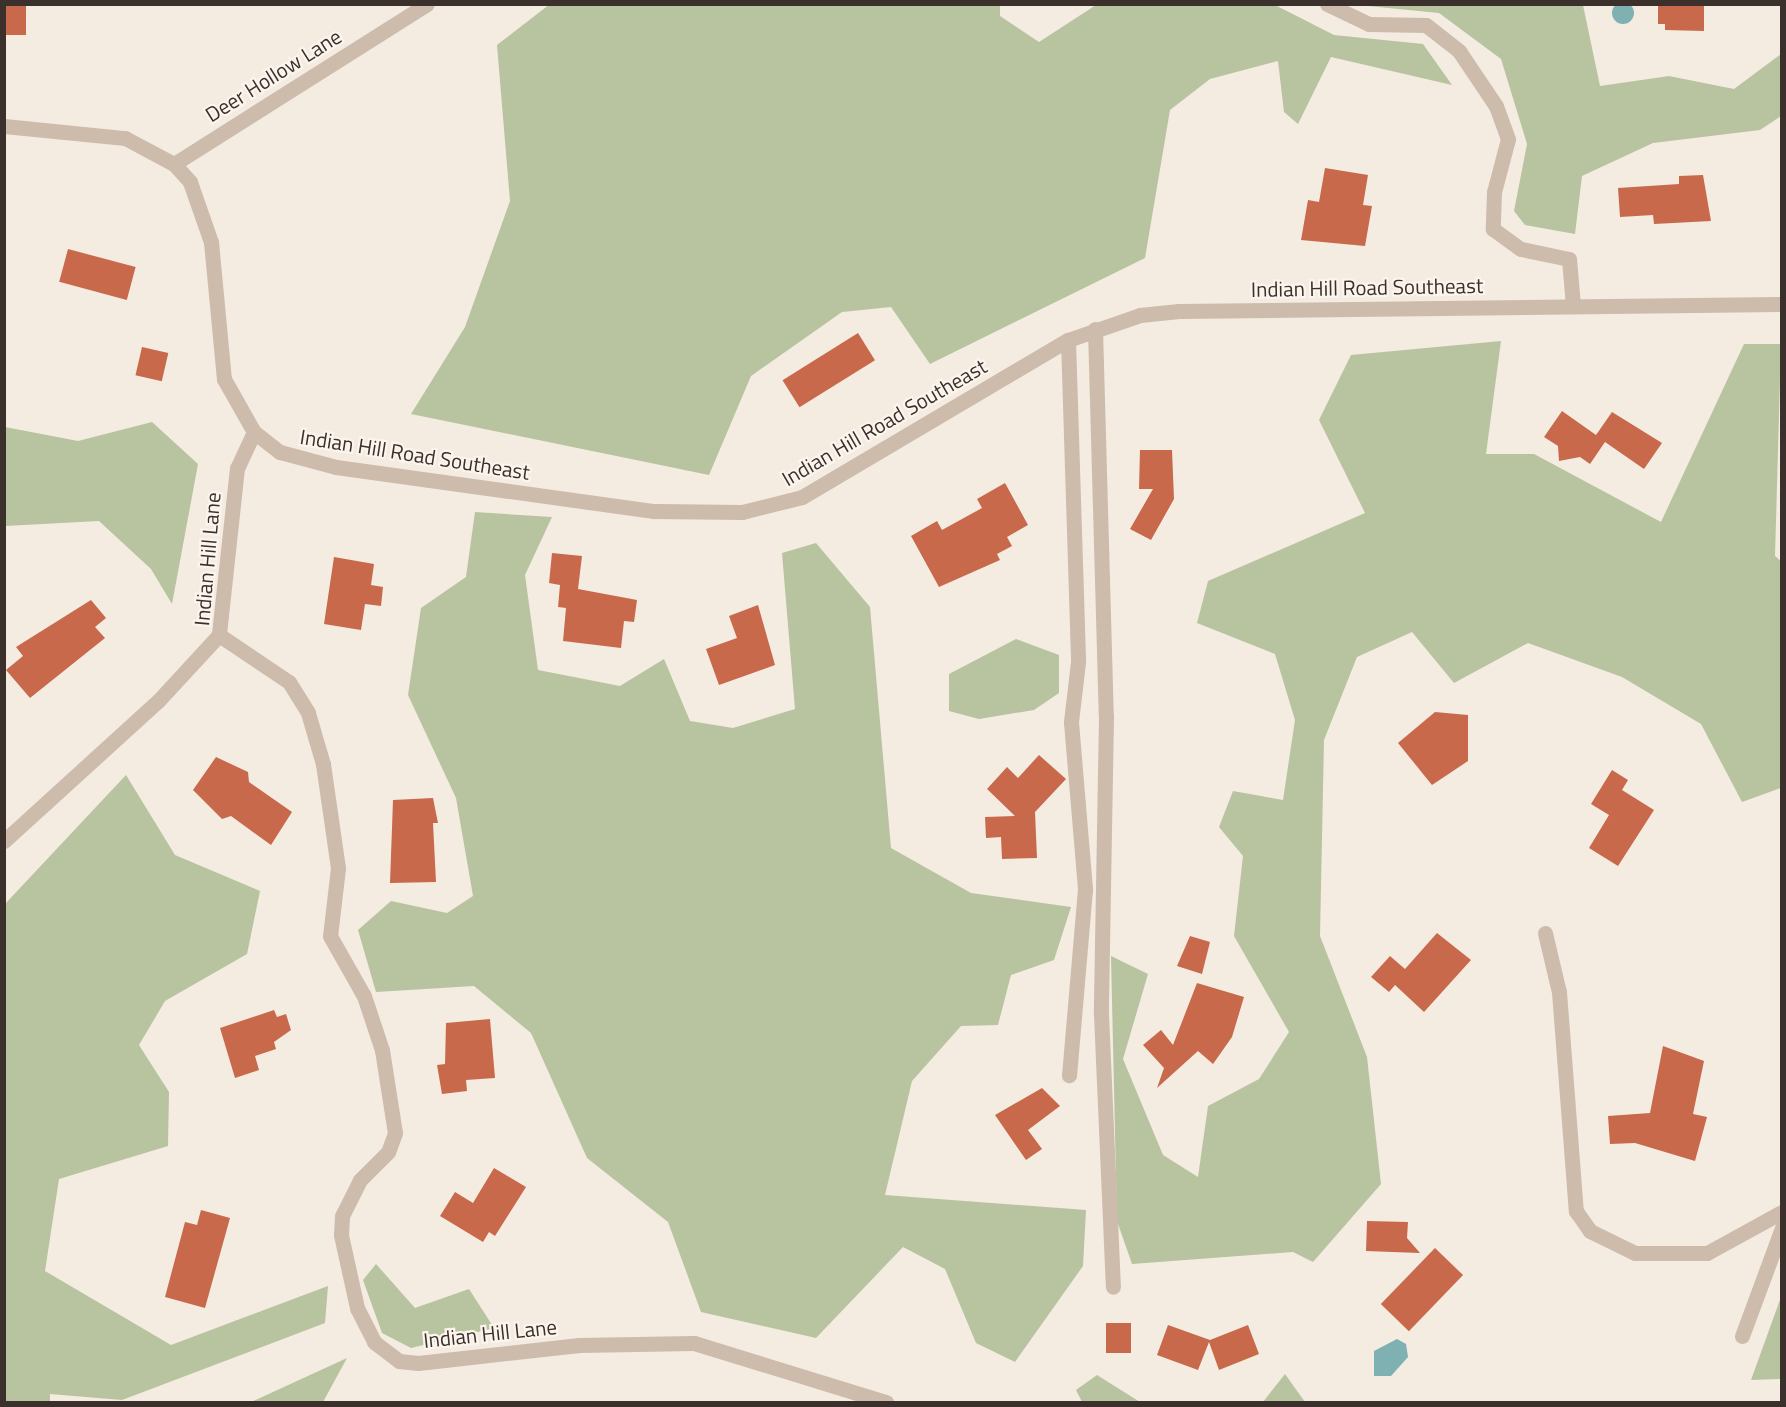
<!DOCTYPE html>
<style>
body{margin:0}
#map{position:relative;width:1786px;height:1407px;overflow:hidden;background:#f4ebe1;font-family:"Titillium Web",sans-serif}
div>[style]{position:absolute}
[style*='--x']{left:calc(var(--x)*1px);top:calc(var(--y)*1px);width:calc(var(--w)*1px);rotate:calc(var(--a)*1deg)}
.green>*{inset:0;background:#b8c4a0}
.water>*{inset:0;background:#7fb0b2}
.round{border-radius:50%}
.building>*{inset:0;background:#c8694b;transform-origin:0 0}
.minor>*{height:15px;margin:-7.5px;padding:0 7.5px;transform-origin:7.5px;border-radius:7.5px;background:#cdbbac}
span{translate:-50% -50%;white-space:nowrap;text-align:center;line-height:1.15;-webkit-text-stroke:4.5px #fbf5ee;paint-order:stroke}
.street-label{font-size:21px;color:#3b302b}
.frame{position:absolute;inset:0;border:6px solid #3b302b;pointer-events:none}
</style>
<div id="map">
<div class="green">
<i style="clip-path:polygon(550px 4px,1000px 5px,1000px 16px,1039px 42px,1096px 5px,1275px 5px,1334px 35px,1423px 44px,1452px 85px,1331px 57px,1298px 124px,1284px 112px,1278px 61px,1210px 79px,1170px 110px,1145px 258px,930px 364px,891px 307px,842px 312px,751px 376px,709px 475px,411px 414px,465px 327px,510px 201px,497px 45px)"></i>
<i style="clip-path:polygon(1358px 5px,1583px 5px,1600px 86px,1669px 76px,1734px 89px,1781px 54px,1781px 116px,1760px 130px,1653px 143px,1582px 176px,1575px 234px,1525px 225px,1514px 211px,1527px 144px,1501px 59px,1439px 13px)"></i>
<i style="clip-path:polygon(1501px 341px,1486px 454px,1534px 454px,1661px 522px,1744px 344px,1781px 344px,1775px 556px,1782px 562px,1781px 788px,1742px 802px,1701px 724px,1622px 677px,1528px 643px,1454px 683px,1412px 632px,1357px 657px,1324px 740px,1320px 936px,1367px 1057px,1381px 1184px,1313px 1262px,1293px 1252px,1132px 1264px,1117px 1221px,1111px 956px,1148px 974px,1123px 1059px,1163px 1155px,1198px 1177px,1208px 1106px,1259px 1079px,1289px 1032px,1234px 936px,1243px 856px,1219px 827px,1233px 791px,1283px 800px,1295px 720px,1275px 654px,1197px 623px,1208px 581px,1365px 513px,1319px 420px,1351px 355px)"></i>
<i style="clip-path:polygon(152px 422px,198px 464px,172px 604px,151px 569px,99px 521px,5px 526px,5px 427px,78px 441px)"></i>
<i style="clip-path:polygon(475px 512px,552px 517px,525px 575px,538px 670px,620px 686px,664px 659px,690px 721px,733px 728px,795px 709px,782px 553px,816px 543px,870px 607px,891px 848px,971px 893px,1071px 907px,1054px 960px,1011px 975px,998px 1025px,961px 1026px,912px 1081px,885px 1195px,1086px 1210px,1083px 1266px,1015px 1362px,976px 1343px,945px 1269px,903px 1247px,816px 1338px,701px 1312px,668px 1222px,587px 1158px,531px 1033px,474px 986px,376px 992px,358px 930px,391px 901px,447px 913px,473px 896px,456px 798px,408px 695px,421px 608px,466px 577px)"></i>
<i style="clip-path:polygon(1016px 639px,1059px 655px,1059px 693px,1034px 710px,979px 719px,949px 711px,949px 674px)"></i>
<i style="clip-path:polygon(126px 775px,175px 855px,260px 891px,247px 954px,165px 1001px,139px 1045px,169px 1092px,168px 1146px,59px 1179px,45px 1271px,171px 1345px,328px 1286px,325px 1323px,122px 1400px,50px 1394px,50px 1402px,5px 1402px,5px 904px)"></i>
<i style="clip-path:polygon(376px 1264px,415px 1308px,469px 1289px,494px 1328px,411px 1348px,382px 1333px,363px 1280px)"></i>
<i style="clip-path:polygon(1781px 1297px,1781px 1379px,1751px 1380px)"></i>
<i style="clip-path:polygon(347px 1358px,323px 1402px,251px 1402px)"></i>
<i style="clip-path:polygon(1285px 1374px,1305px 1402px,1263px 1402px)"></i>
<i style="clip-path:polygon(1097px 1375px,1140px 1402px,1082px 1402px,1076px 1390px)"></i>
</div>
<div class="water">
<i class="round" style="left:1612px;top:2px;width:22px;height:22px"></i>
<i style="clip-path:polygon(1397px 1339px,1406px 1344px,1408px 1357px,1391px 1376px,1374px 1376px,1374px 1351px)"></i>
</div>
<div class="building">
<i style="left:4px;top:4px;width:22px;height:31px"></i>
<i style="clip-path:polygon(1658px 4px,1704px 4px,1704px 31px,1665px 30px,1665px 24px,1658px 24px)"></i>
<i style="clip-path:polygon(1325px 168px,1368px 175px,1363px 205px,1372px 206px,1365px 246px,1301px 240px,1308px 200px,1319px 202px)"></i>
<i style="clip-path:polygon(1703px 175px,1711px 221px,1654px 224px,1653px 215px,1620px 217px,1618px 188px,1679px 184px,1679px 176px)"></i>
<i style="left:68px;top:249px;width:70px;height:34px;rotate:15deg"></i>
<i style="left:858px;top:333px;width:32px;height:89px;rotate:58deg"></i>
<i style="left:142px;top:347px;width:27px;height:29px;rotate:13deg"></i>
<i style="clip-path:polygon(1562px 411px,1596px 435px,1612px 412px,1662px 443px,1644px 469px,1605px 442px,1590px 464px,1580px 457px,1559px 461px,1558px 446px,1544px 437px)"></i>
<i style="clip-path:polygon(1140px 450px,1172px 450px,1174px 499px,1151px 540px,1130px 529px,1153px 489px,1139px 489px)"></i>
<i style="clip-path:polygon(1005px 483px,1028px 525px,1007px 537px,1012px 546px,997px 554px,1000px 560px,939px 587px,911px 536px,937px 521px,942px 530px,982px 508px,977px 499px)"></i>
<i style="clip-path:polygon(552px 553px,582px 556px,578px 589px,637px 600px,634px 622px,624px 621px,621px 648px,563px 641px,566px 608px,558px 607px,560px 585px,549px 583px)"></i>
<i style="clip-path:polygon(334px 557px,374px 564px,371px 585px,383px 587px,381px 606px,365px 604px,361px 630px,324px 624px)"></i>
<i style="clip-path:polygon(91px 600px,106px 618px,95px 627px,105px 638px,30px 698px,6px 670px,23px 656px,16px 647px)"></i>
<i style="clip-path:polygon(758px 605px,775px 665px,719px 685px,706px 649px,737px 638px,729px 616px)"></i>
<i style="clip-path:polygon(1435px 712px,1468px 715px,1468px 761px,1432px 785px,1398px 743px)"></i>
<i style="clip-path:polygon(1039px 755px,1066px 779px,1035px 812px,1037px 858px,1002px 859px,1001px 837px,986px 838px,985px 817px,1015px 816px,987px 789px,1007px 767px,1018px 778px)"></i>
<i style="clip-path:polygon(216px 757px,248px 772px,249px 782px,292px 812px,271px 845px,231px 816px,222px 819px,193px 790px)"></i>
<i style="clip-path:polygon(1612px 770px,1628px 780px,1622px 790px,1654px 810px,1618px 866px,1589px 848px,1609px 815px,1591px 804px)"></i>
<i style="clip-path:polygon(433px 798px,438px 823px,433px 823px,436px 882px,390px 883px,393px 800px)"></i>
<i style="clip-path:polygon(1437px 933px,1471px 960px,1424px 1012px,1395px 985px,1389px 992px,1371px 977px,1390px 956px,1405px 969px)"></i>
<i style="clip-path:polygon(1190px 936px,1210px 942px,1202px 974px,1177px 966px)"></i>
<i style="clip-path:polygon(1197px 983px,1244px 997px,1232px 1037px,1213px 1064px,1198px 1051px,1157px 1088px,1164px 1068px,1143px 1045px,1161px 1030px,1173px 1045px)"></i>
<i style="clip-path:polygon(274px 1010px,277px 1017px,286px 1014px,291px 1030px,274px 1042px,276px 1049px,255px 1056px,259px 1070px,235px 1078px,220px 1028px)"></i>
<i style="clip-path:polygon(490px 1019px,495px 1078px,466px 1080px,467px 1091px,442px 1094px,437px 1065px,445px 1064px,446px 1023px)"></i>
<i style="clip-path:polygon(1663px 1046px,1704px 1061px,1693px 1114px,1707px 1117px,1695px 1161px,1635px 1143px,1610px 1144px,1608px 1116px,1650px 1113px)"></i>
<i style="clip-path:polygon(1042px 1088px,1060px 1106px,1028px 1130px,1042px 1149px,1026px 1160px,995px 1115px)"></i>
<i style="clip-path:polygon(494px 1168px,526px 1187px,495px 1236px,489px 1232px,483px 1242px,440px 1216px,455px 1192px,473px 1203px)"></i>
<i style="clip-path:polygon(201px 1210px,230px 1218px,205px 1308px,165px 1297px,185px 1222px,197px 1225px)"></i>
<i style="clip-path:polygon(1367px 1221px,1408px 1222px,1407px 1238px,1420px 1253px,1366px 1251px)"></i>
<i style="left:1435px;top:1248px;width:39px;height:78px;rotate:44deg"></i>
<i style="left:1106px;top:1323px;width:25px;height:30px"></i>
<i style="clip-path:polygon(1168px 1325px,1210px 1340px,1248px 1325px,1259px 1354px,1219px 1370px,1209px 1342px,1198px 1370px,1157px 1355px)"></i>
</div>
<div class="minor">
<i style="--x:1327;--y:4;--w:47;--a:25.5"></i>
<i style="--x:1369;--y:24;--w:57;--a:1"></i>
<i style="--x:1426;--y:25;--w:42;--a:38.2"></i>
<i style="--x:1459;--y:51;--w:66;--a:56.1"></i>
<i style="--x:1496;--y:106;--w:35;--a:70"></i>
<i style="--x:1508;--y:139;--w:55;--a:104.8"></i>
<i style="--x:1494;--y:192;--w:37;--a:92"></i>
<i style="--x:1493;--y:229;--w:34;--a:36"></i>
<i style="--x:1521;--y:249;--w:49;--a:11.8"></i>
<i style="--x:1569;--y:259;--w:47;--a:85.1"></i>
<i style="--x:4;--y:126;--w:122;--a:5.7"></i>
<i style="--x:125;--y:138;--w:55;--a:28"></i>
<i style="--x:174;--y:164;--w:24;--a:48"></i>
<i style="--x:190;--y:182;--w:64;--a:70.7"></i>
<i style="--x:211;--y:242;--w:138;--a:84.6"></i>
<i style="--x:224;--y:379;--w:61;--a:60.5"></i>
<i style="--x:254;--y:432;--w:33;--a:38"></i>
<i style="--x:280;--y:452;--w:58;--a:15"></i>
<i style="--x:336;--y:467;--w:321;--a:7.9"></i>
<i style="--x:654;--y:511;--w:88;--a:0.7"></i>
<i style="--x:742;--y:512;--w:62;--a:-14"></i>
<i style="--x:802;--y:497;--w:309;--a:-30.6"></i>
<i style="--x:1068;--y:340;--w:76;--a:-19.1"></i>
<i style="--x:1140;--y:315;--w:39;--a:-6"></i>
<i style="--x:1179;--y:311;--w:603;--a:-0.67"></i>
<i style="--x:174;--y:164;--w:299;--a:-32.3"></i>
<i style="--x:1095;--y:329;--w:387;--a:88.4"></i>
<i style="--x:1106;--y:716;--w:298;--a:91"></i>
<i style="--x:1101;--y:1014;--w:273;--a:87.5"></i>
<i style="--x:1068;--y:340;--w:322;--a:88.2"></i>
<i style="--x:1078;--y:662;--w:60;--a:96.7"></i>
<i style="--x:1071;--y:722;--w:168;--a:85.2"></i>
<i style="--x:1085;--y:889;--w:187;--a:94.9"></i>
<i style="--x:254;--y:432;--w:40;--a:115"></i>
<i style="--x:237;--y:468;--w:168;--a:96.2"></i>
<i style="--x:219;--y:635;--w:84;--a:33.9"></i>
<i style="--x:289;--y:682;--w:36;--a:58"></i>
<i style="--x:308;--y:713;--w:53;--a:73.6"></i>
<i style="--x:323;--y:764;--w:105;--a:81.8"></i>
<i style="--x:338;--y:868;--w:68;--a:96.7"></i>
<i style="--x:330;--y:936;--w:69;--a:60.5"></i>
<i style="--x:364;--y:996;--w:57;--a:71.6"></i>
<i style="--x:382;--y:1050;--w:84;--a:81.1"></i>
<i style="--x:395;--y:1133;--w:20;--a:110"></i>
<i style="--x:388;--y:1152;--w:40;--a:135"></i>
<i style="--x:360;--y:1180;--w:40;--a:116.6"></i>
<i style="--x:342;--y:1216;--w:19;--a:93"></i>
<i style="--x:341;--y:1235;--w:75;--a:77.6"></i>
<i style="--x:357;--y:1308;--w:38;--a:63"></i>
<i style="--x:374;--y:1342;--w:31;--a:37"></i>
<i style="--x:399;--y:1361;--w:19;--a:6"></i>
<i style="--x:418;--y:1363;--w:162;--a:-6.4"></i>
<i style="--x:579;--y:1345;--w:115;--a:-1"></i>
<i style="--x:694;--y:1343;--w:201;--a:17.1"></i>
<i style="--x:4;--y:841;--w:208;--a:-42.3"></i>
<i style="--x:158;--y:701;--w:90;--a:-47.3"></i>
<i style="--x:1545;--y:933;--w:61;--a:76.7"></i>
<i style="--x:1559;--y:992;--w:220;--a:85.6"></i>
<i style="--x:1576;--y:1211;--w:24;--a:55"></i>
<i style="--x:1590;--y:1231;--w:50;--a:26.1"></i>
<i style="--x:1635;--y:1253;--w:72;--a:0"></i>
<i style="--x:1707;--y:1253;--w:85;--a:-28.7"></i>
<i style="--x:1742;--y:1336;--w:115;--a:-69.7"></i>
</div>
<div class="street-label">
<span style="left:273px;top:75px;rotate:-32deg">Deer Hollow Lane</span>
<span style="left:1367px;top:287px;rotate:-1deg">Indian Hill Road Southeast</span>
<span style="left:884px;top:422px;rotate:-30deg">Indian Hill Road Southeast</span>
<span style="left:415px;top:454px;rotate:9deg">Indian Hill Road Southeast</span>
<span style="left:207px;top:559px;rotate:-85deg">Indian Hill Lane</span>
<span style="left:490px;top:1333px;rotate:-6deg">Indian Hill Lane</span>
</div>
<div class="frame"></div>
</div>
